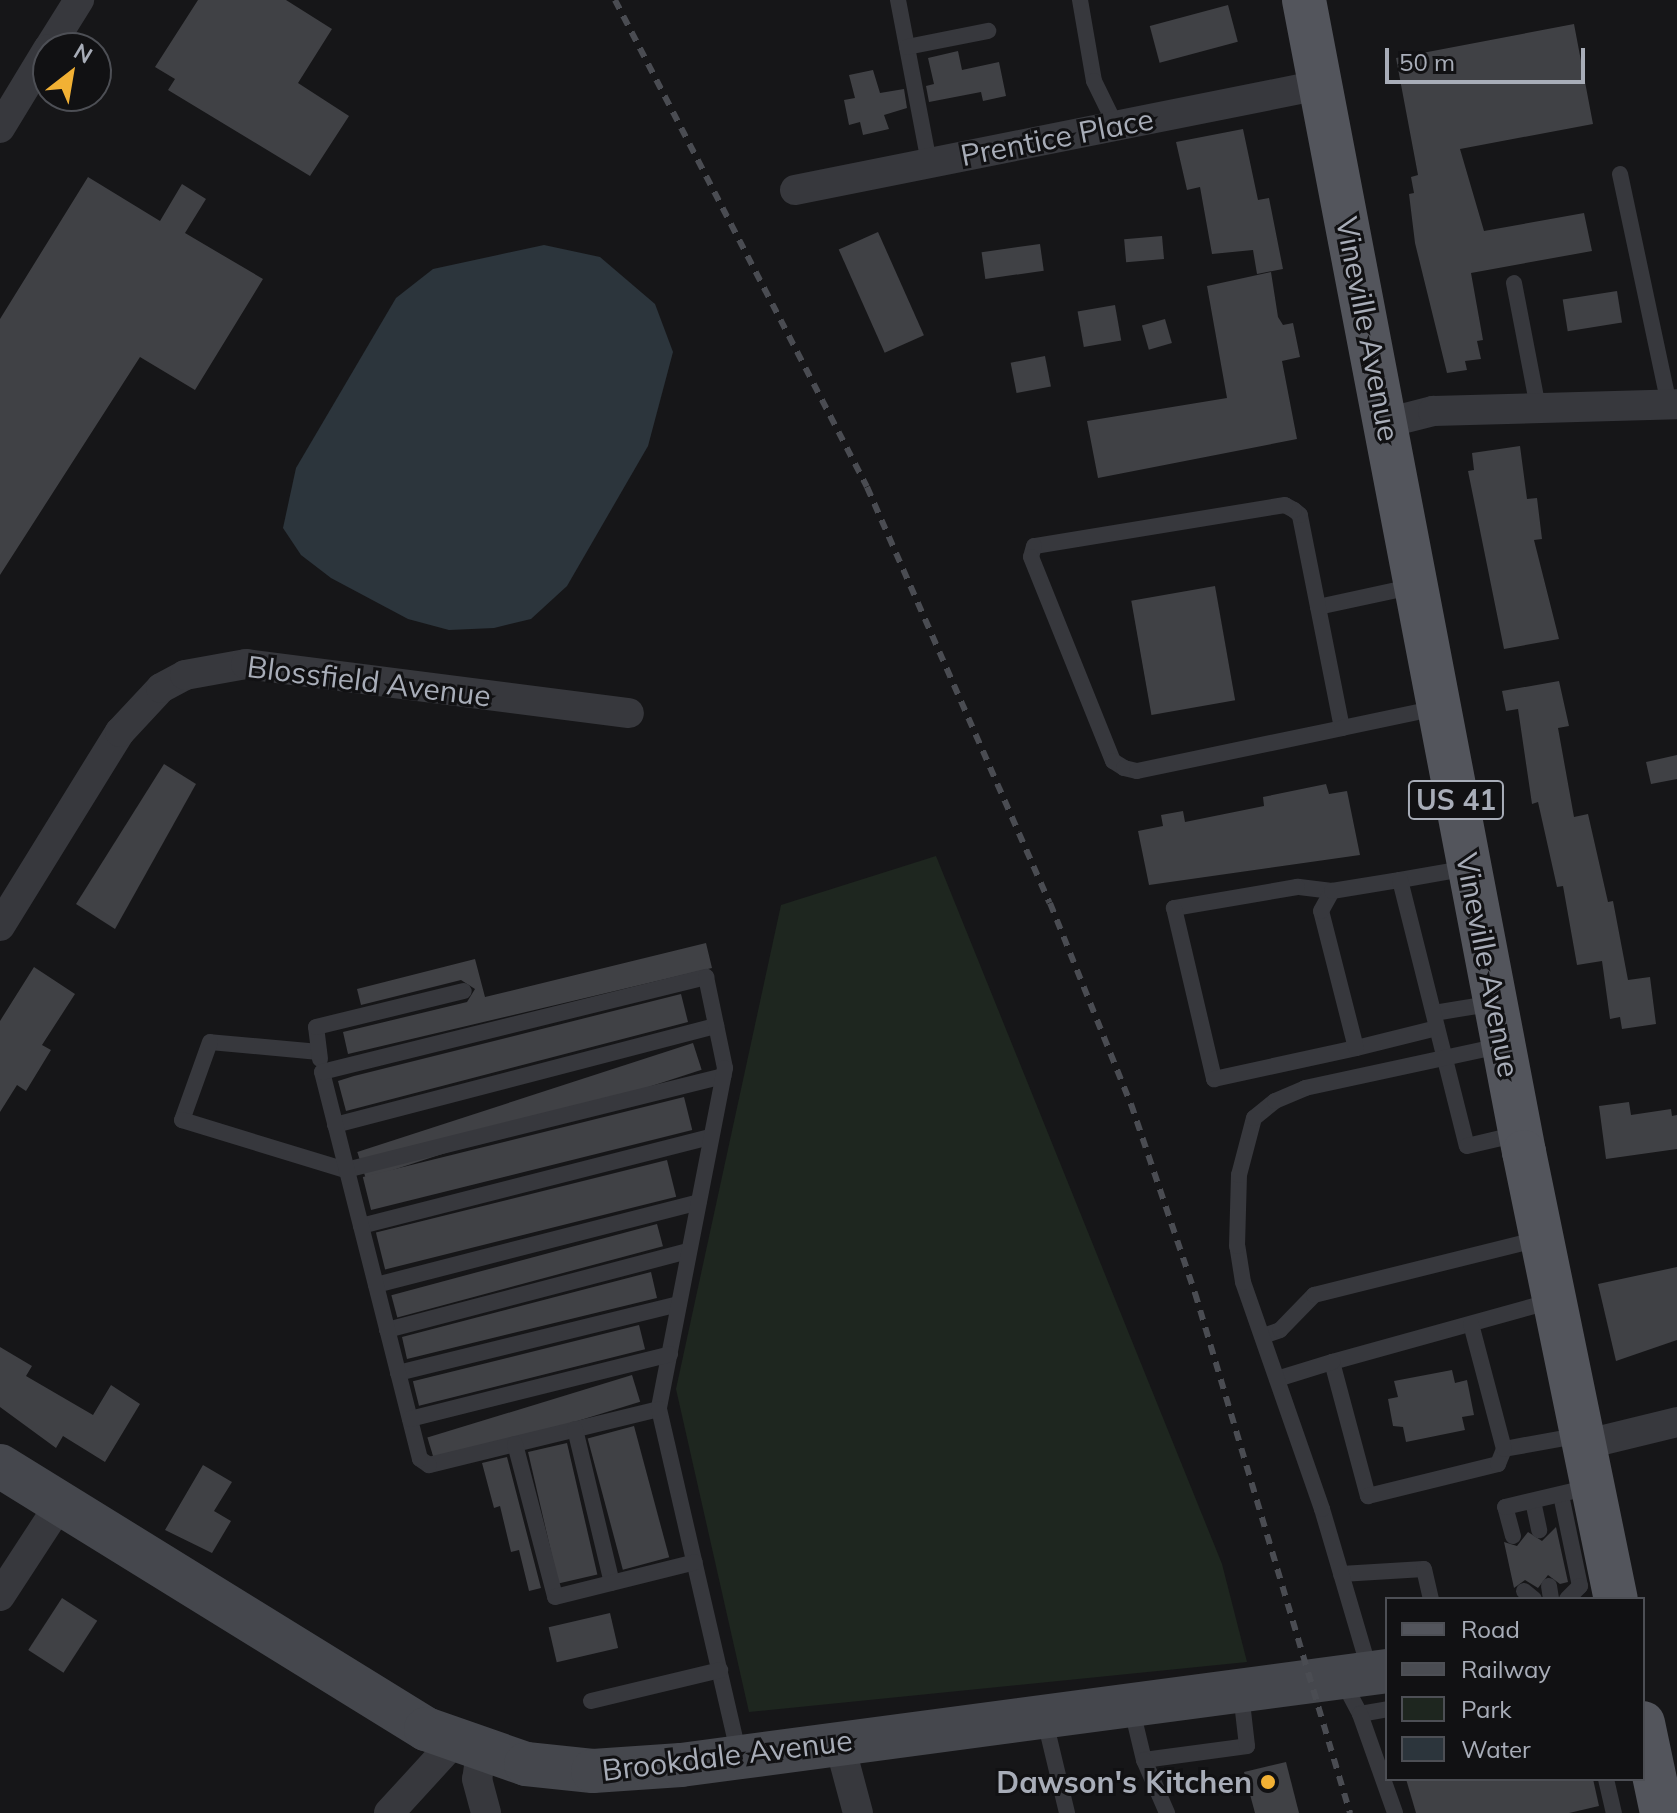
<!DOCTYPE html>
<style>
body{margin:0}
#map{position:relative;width:1677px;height:1813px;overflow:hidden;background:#161618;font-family:Mulish,sans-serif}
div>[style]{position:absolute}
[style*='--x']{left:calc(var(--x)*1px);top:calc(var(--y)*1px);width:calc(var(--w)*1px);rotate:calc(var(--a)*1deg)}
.green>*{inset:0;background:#1e261f}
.water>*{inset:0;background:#2c353c}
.building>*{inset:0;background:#404145;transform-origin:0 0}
.lane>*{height:16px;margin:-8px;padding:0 8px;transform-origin:8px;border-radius:8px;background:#37383d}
.street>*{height:30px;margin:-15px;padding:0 15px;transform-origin:15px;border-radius:15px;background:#37383d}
.secondary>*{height:44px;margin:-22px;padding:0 22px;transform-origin:22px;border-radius:22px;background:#45474d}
.primary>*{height:44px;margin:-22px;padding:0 22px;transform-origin:22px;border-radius:22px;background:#53555c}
.rail>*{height:6px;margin-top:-3px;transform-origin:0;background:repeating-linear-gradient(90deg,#4a4c52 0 10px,transparent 0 18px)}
.dots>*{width:22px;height:22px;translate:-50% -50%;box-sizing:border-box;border:4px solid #111113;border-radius:50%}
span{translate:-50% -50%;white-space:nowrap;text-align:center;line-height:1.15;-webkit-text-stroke:6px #111113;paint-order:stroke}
.shield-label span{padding:2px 6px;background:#111113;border:2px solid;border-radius:6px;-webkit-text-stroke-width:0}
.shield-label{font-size:28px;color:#a8adb8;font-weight:700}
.street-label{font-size:30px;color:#a8adb8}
.poi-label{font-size:30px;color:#a8adb8;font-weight:700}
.right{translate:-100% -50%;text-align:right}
.legend{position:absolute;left:1385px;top:1597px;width:260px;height:184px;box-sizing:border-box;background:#111113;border:2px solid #4d4f55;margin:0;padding:10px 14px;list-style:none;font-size:24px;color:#a8adb8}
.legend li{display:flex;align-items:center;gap:16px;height:40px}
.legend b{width:40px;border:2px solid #4d4f55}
.north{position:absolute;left:32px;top:32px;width:80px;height:80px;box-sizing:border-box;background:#111113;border:2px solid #4d4f55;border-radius:50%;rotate:31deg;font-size:22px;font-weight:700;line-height:32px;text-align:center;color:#a8adb8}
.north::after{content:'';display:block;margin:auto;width:28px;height:36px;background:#f2b134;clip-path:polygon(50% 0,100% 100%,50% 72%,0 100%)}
.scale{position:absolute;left:1385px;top:48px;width:200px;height:36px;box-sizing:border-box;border:4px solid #a8adb8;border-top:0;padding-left:10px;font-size:24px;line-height:28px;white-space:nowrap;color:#a8adb8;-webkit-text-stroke:6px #111113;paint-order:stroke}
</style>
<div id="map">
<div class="green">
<i style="clip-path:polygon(936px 856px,1222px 1564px,1247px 1662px,749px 1712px,676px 1389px,781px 905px)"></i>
</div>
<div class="water">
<i style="clip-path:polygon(544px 245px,600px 257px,655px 304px,673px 352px,648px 446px,567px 586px,531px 619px,494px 628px,449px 630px,408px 619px,331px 578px,301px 555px,283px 528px,296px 468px,396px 298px,433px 269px)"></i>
</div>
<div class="building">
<i style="clip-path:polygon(198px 0,286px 0,332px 29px,298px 83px,349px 116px,310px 176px,168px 90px,175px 79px,155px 67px)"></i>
<i style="left:1228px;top:5px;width:38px;height:81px;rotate:75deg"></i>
<i style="clip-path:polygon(1574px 24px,1593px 124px,1460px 149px,1484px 231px,1584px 213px,1592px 251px,1471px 273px,1483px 340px,1477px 341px,1481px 359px,1465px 361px,1467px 370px,1447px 373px,1415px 243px,1409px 194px,1414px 193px,1411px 177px,1418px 175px,1396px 58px)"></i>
<i style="clip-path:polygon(958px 51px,962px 70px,999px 62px,1006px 96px,983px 101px,981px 92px,929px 102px,926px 86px,934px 84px,928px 58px)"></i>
<i style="clip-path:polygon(873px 70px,880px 93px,904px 89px,907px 108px,884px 115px,889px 129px,863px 135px,860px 122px,849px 125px,844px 100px,855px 98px,849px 75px)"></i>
<i style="clip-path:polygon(1243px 129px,1258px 200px,1269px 198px,1283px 269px,1257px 274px,1253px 250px,1212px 254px,1200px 187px,1187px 190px,1176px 142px)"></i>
<i style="clip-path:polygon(88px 177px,160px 221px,182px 184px,206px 199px,185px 233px,263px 279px,195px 390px,140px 357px,0 575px,0 319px)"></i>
<i style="left:878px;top:232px;width:113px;height:43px;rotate:66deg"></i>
<i style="left:1162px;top:236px;width:23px;height:38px;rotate:85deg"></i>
<i style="left:1040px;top:244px;width:27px;height:59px;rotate:82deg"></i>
<i style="clip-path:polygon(1271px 272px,1278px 317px,1283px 325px,1293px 323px,1300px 357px,1282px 361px,1297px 439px,1098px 478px,1087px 421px,1227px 398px,1207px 286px)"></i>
<i style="left:1617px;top:291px;width:32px;height:55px;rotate:81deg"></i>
<i style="left:1115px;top:305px;width:36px;height:38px;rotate:80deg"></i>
<i style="left:1165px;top:319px;width:25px;height:24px;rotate:74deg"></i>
<i style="left:1045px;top:356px;width:31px;height:35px;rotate:79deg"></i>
<i style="clip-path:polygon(1520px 446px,1527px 499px,1537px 498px,1542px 539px,1534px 540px,1559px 639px,1504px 649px,1468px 471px,1474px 470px,1472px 453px)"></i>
<i style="left:1215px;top:586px;width:116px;height:85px;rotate:80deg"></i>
<i style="clip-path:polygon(1559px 681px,1569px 726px,1558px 728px,1574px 817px,1588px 814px,1608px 902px,1613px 901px,1628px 980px,1650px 977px,1656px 1024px,1622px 1029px,1620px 1017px,1610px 1019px,1602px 961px,1577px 965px,1563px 886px,1557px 887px,1538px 802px,1532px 804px,1518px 709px,1506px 711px,1502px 691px)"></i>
<i style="clip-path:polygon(1677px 755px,1677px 779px,1651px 784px,1646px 762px)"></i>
<i style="clip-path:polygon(164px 764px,196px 784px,115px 929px,76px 904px)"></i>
<i style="clip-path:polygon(1326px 784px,1329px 794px,1347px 791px,1360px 855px,1149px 885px,1138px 831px,1163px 826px,1161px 815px,1183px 811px,1185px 822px,1264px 806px,1263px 797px)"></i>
<i style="clip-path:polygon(706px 943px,712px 968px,348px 1054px,343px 1032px,467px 1002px,475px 989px,461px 980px,361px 1005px,357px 989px,475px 959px,485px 997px)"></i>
<i style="clip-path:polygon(34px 967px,75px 994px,42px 1045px,51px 1050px,26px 1091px,17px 1085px,0 1112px,0 1021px)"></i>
<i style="clip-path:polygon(681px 994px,688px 1022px,346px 1111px,338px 1081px,354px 1076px)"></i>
<i style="left:693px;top:1043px;width:28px;height:353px;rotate:72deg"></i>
<i style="left:684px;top:1097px;width:34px;height:331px;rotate:76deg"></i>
<i style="clip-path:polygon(1629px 1102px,1631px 1115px,1671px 1109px,1672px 1116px,1677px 1115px,1677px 1149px,1606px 1159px,1599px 1106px)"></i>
<i style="left:667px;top:1160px;width:38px;height:300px;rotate:76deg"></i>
<i style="left:657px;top:1224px;width:23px;height:275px;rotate:75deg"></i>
<i style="clip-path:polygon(1677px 1267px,1677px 1340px,1616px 1361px,1598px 1284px)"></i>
<i style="clip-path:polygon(651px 1272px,657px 1298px,407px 1359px,402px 1337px)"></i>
<i style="left:639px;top:1325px;width:25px;height:233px;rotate:76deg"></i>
<i style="clip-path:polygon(0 1347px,32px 1366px,26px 1376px,93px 1415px,111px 1385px,140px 1404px,105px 1462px,63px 1436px,56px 1448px,0 1407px)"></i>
<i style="clip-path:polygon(1452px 1370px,1455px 1383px,1467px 1380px,1474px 1415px,1462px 1417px,1465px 1430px,1406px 1442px,1403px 1427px,1393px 1426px,1388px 1399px,1398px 1397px,1394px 1381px)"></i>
<i style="left:632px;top:1375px;width:28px;height:214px;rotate:73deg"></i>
<i style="left:634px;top:1426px;width:136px;height:48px;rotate:75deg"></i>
<i style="left:567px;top:1443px;width:135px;height:40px;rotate:77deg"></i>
<i style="clip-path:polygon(507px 1457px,541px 1588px,529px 1591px,519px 1550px,511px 1552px,500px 1506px,494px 1508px,482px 1463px)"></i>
<i style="clip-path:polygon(203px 1465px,232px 1482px,214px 1511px,231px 1521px,212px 1553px,165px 1530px)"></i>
<i style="clip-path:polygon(1556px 1527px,1568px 1582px,1560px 1584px,1548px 1575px,1538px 1588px,1525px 1580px,1514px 1588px,1504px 1542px,1517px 1546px,1528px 1532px,1542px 1541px)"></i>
<i style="left:62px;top:1598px;width:42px;height:62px;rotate:33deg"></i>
<i style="left:610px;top:1613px;width:36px;height:63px;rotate:77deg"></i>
<i style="clip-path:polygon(1286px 1762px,1299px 1813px,1255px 1813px,1244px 1772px)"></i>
<i style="clip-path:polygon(1406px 1779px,1593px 1779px,1599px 1806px,1569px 1813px,1416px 1813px)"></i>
</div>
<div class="lane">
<i style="--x:898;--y:0;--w:166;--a:79.2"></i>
<i style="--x:1080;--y:0;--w:82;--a:80.2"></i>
<i style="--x:1094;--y:81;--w:50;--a:63.9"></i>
<i style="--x:907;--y:47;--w:83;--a:-11.2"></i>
<i style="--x:1620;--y:174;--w:235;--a:78"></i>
<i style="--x:1514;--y:283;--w:127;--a:79.1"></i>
<i style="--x:1318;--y:607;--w:99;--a:-12.2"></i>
<i style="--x:1342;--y:728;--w:217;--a:-101.2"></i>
<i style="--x:1300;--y:515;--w:8;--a:-140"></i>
<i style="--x:1294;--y:510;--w:10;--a:-151"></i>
<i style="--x:1285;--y:505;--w:254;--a:170.7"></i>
<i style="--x:1034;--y:546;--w:11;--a:105"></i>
<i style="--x:1031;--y:557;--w:220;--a:68.1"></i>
<i style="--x:1113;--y:761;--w:13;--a:32"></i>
<i style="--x:1124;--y:768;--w:13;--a:13"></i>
<i style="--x:1137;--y:771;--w:209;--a:-11.8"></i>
<i style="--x:1342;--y:728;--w:97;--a:-11.9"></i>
<i style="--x:1400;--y:880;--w:70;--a:-9.9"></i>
<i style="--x:1332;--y:891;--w:35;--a:-173"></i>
<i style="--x:1297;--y:887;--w:125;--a:170.3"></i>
<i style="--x:1174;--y:908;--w:176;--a:76.8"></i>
<i style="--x:1214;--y:1079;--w:145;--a:-12.3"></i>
<i style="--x:1434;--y:1013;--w:62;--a:-9.3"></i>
<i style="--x:1437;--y:1028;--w:83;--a:166.1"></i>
<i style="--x:1356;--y:1048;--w:141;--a:-104.3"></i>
<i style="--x:1321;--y:911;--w:23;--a:-61"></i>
<i style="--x:1332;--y:891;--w:69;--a:-9.2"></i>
<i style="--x:1400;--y:880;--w:274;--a:75.9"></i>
<i style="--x:1467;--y:1146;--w:52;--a:-13.2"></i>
<i style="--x:319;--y:1052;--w:109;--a:-174.8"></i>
<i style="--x:210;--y:1042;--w:83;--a:109.7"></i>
<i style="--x:182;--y:1120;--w:171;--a:17"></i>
<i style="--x:346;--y:1170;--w:389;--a:-14"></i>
<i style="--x:320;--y:1059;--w:32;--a:-97"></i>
<i style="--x:316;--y:1027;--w:152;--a:-13.7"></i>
<i style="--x:335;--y:1125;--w:394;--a:-14.6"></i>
<i style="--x:361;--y:1226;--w:361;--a:-14.3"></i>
<i style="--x:376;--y:1285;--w:333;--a:-14.4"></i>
<i style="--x:1552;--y:1301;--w:228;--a:164.5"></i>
<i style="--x:1332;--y:1362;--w:139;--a:75"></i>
<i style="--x:1368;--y:1496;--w:134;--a:-13.8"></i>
<i style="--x:1498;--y:1464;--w:16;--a:-68"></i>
<i style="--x:1504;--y:1449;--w:78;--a:-10.3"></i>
<i style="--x:1471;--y:1324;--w:129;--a:75.2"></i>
<i style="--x:387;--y:1330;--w:312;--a:-14.7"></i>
<i style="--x:1263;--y:1336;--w:18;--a:-19"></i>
<i style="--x:1280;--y:1330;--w:49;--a:-45.8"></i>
<i style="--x:1314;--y:1295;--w:232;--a:-14"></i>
<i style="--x:398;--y:1373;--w:289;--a:-13.8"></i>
<i style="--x:1277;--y:1379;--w:58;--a:-17.2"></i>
<i style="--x:659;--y:1409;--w:237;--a:166.3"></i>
<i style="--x:429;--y:1465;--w:11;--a:-146"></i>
<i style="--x:420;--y:1459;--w:399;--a:-104.2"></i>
<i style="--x:322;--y:1072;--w:396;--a:-13.9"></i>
<i style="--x:706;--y:977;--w:93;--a:78.2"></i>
<i style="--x:725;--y:1068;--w:347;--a:101"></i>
<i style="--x:659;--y:1409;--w:355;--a:77"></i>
<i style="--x:410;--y:1419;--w:268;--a:-14"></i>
<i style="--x:575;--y:1429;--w:158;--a:76.5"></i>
<i style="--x:515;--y:1444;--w:158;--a:75.3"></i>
<i style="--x:555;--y:1597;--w:144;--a:-14"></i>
<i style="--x:1561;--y:1495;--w:93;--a:78.2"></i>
<i style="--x:1580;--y:1586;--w:18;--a:135"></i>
<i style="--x:1533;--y:1501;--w:30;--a:78"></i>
<i style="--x:1513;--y:1536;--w:30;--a:-105"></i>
<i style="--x:1505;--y:1507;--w:87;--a:-13.2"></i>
<i style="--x:1341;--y:1574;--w:83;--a:-3.4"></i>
<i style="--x:1424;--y:1569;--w:31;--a:77"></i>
<i style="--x:1549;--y:1586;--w:13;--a:81"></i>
<i style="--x:1524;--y:1591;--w:13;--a:39"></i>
<i style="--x:1370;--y:1672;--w:170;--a:-106.4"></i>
<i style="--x:1322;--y:1509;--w:240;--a:-109.2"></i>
<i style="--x:1243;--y:1282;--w:36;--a:-99"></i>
<i style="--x:1237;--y:1246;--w:71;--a:-88.4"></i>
<i style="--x:1239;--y:1175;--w:59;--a:-75.3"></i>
<i style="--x:1254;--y:1118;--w:27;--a:-39"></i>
<i style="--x:1275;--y:1101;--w:33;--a:-23"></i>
<i style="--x:1305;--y:1088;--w:199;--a:-12.2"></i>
<i style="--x:1342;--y:1680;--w:38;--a:62"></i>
<i style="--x:1360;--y:1714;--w:27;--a:-10"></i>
<i style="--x:591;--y:1701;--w:133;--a:-13.5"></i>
<i style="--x:1131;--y:1706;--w:56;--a:76.5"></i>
<i style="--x:1144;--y:1760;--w:104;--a:-7.7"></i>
<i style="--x:1247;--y:1746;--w:53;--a:-96.5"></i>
<i style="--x:1360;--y:1714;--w:105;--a:70.5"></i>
<i style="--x:1044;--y:1717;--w:99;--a:76.5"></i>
<i style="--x:1144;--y:1760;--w:58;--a:66.5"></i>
<i style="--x:1606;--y:1779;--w:35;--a:77"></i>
</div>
<div class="street">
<i style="--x:49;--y:48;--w:57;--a:-58"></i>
<i style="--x:0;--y:128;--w:92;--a:-58.7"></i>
<i style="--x:795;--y:190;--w:535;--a:-11.31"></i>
<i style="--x:1386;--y:423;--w:49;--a:-14.3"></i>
<i style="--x:1433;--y:411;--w:244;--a:-1.6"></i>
<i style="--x:0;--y:926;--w:228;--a:-58.3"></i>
<i style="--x:120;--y:732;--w:60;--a:-47"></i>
<i style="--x:161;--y:688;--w:27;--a:-28"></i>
<i style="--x:185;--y:675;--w:62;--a:-10.2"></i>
<i style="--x:246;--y:664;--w:386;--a:7.3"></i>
<i style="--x:1583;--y:1445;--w:97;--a:-13.7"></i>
<i style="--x:0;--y:1596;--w:110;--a:-56.9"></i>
<i style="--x:839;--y:1742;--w:73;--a:75"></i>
<i style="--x:481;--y:1752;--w:27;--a:98"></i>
<i style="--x:477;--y:1779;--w:35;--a:75"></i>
<i style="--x:389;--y:1813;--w:96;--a:-47.5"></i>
</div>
<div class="secondary">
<i style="--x:0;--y:1466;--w:501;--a:31.69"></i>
<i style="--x:426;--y:1729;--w:106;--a:19.3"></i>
<i style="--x:526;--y:1764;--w:67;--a:6"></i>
<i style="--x:593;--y:1771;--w:88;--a:-3.9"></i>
<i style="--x:681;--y:1765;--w:712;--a:-7.58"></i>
</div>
<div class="primary">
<i style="--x:1304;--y:0;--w:1173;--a:79.19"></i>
<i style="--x:1524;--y:1152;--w:456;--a:78.4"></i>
<i style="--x:1643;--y:1723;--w:92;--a:78.1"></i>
</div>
<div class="rail">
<i style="--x:615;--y:0;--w:548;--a:62.64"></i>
<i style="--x:867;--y:487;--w:454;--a:66.3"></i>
<i style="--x:1050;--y:903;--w:217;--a:68.1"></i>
<i style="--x:1131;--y:1104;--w:200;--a:71.3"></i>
<i style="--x:1195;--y:1293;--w:543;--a:73.4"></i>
</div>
<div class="dots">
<i style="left:1268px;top:1782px;background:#f2b134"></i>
</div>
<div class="shield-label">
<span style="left:1456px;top:800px">US 41</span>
</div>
<div class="street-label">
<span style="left:1057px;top:137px;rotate:-11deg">Prentice Place</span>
<span style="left:1368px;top:329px;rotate:79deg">Vineville Avenue</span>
<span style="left:369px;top:681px;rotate:7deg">Blossfield Avenue</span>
<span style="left:1488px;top:965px;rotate:79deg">Vineville Avenue</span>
<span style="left:727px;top:1755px;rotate:-7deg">Brookdale Avenue</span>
</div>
<div class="poi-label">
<span class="right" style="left:1252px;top:1782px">Dawson's Kitchen</span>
</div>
<ul class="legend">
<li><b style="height:10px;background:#53555c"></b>Road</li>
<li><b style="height:10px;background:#4a4c52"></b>Railway</li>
<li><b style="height:22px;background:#1e261f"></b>Park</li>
<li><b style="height:22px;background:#2c353c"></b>Water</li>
</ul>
<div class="north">N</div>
<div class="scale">50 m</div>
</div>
